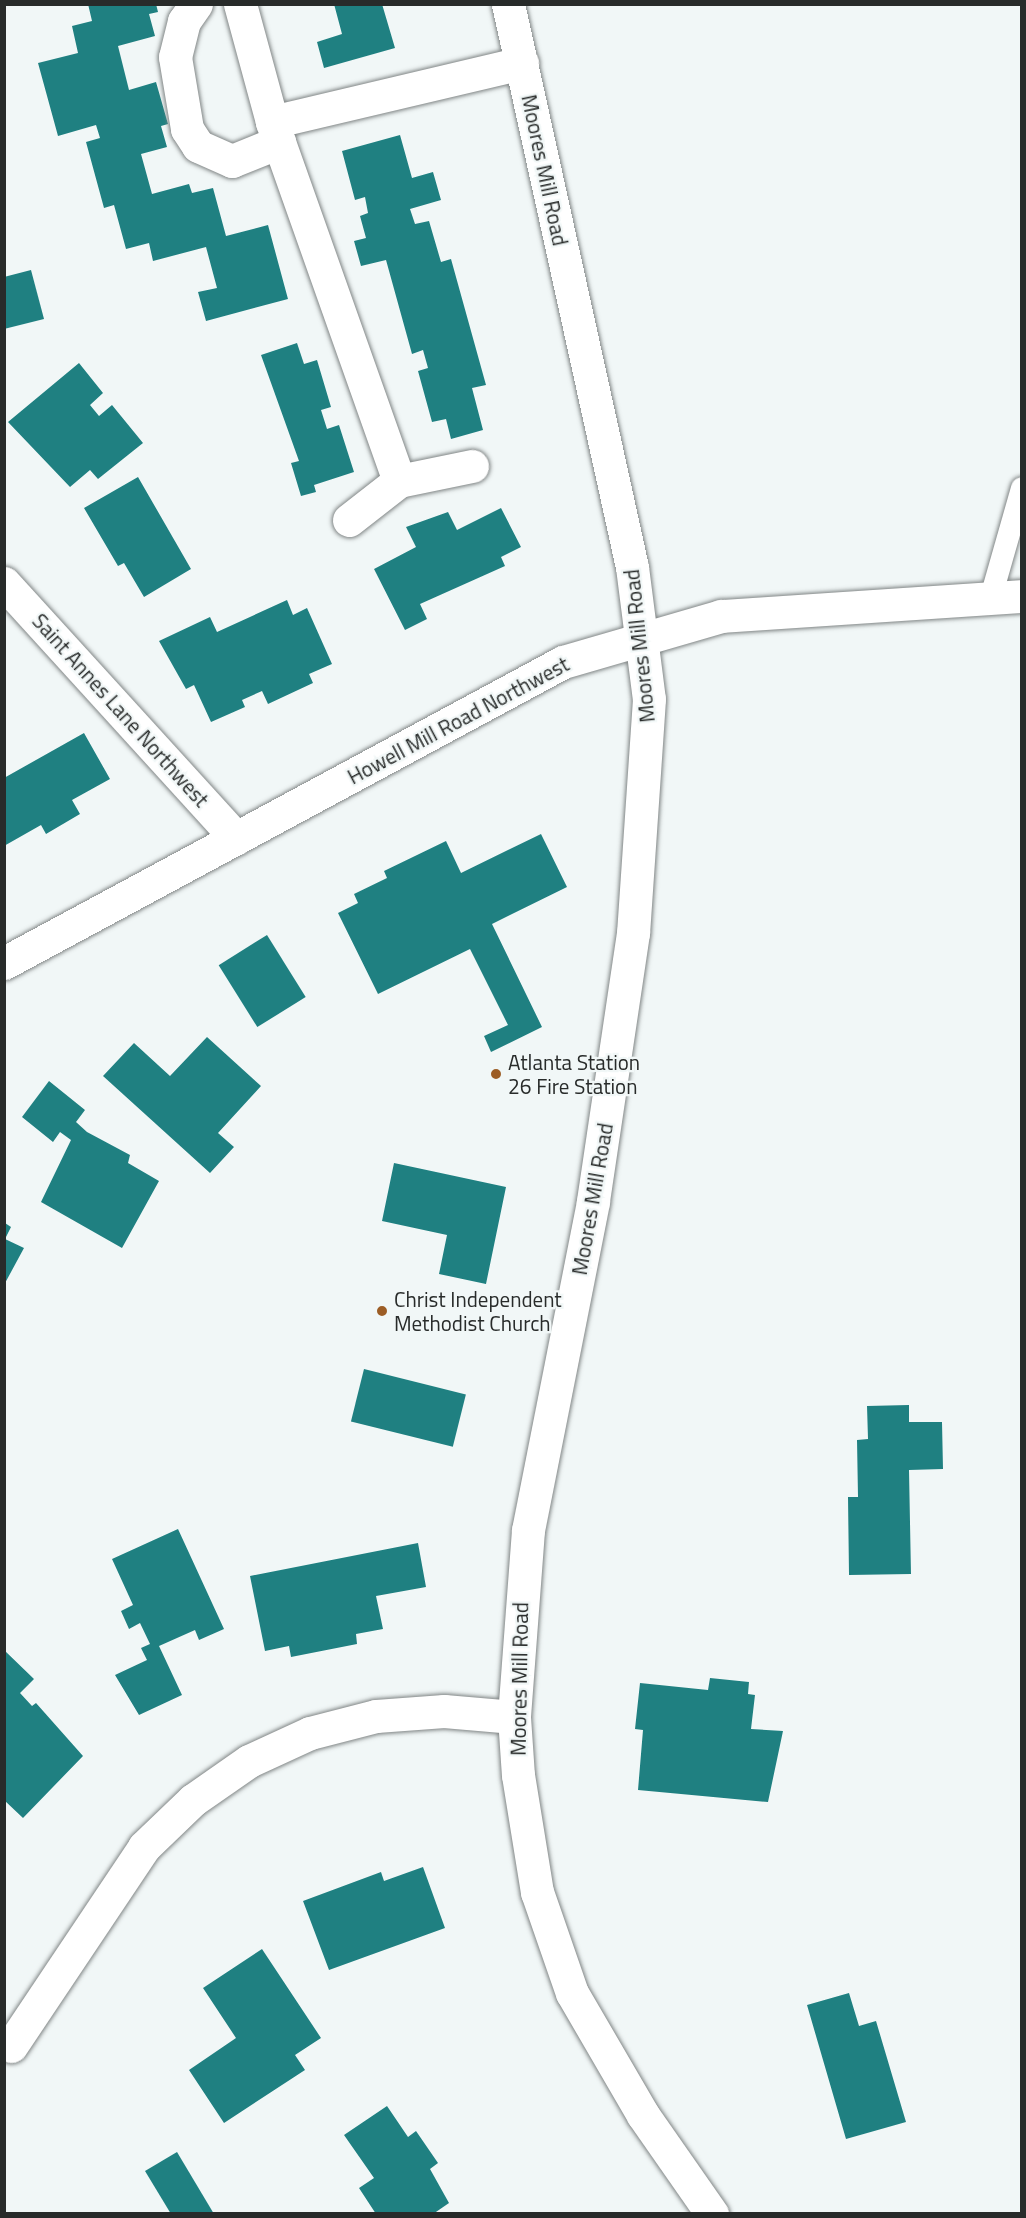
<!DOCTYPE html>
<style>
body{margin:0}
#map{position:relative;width:1026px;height:2218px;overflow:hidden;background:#f1f7f7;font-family:"Titillium Web",sans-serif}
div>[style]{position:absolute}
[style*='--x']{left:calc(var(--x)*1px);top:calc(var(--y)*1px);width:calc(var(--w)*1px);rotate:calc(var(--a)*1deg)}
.building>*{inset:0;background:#1f8081;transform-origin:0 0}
.roads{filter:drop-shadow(0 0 2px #818686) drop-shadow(0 0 2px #818686)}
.service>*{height:22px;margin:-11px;padding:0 11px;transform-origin:11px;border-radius:11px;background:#fff}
.minor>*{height:33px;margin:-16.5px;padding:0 16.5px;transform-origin:16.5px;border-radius:16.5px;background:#fff}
.tertiary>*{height:33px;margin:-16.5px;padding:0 16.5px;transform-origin:16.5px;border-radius:16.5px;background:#fff}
.secondary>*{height:33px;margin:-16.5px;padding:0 16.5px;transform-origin:16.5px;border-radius:16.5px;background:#fff}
.dots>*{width:16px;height:16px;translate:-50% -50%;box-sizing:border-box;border:3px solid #f1f7f7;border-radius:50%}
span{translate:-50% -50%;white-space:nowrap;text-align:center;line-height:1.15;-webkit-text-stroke:4.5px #f1f7f7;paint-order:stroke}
.street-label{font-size:21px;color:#282b2a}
.poi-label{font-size:21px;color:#282b2a}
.left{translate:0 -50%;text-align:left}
.frame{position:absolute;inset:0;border:6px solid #282b2a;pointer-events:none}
</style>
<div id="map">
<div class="building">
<i style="clip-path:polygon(88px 4px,156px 4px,158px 12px,149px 14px,155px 36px,118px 46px,129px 90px,156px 82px,168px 124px,161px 126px,167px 147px,141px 154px,152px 194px,189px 184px,192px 193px,213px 188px,226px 236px,268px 225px,288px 299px,206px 321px,198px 292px,217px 288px,206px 247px,153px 261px,149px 243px,126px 249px,114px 205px,104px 208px,86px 142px,100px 138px,96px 125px,58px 136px,38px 63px,78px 53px,72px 26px,92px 21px)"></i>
<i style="clip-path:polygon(334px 4px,382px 4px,395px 48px,324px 68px,317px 42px,342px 34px)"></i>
<i style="clip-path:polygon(400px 135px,412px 178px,433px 172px,441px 200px,410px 209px,415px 224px,429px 221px,441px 262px,451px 259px,486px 385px,472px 388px,483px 430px,451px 439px,446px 419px,432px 422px,418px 371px,428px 368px,423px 350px,412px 354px,386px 260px,361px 266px,354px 241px,366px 238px,360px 216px,368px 213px,365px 197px,355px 200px,342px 151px)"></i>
<i style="clip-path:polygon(31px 270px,44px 319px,4px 329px,4px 277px)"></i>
<i style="clip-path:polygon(297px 343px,304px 364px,317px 360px,331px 407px,321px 410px,327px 429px,339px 425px,354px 472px,314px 485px,316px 492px,301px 496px,291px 463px,299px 461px,261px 355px)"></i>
<i style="clip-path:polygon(79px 363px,103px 393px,90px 405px,99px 416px,112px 405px,143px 443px,98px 479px,90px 470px,70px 487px,8px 422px)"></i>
<i style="clip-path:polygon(138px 477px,191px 569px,144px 597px,124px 563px,118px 566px,84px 508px)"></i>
<i style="clip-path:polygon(501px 508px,521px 547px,501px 557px,505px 566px,420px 604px,427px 619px,405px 630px,374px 569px,416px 547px,406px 527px,448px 512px,457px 530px)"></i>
<i style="clip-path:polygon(287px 600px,293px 615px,307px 608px,332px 664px,309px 674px,313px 683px,268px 704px,262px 691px,242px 700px,245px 707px,211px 722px,194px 685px,186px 689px,159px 641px,210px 617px,217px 632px)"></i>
<i style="clip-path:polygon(84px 733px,110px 779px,72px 800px,80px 814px,46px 834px,41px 825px,4px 846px,4px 778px)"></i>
<i style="clip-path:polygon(541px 834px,567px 887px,492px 924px,542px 1027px,491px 1052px,484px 1036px,508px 1025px,470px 949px,378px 994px,338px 913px,358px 903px,354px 894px,387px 878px,384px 871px,446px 841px,461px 873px)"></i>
<i style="left:267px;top:935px;width:73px;height:57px;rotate:58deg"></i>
<i style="clip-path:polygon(207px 1037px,261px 1086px,218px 1133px,234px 1147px,210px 1173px,103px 1076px,134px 1043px,170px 1076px)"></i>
<i style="clip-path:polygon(49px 1081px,85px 1110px,76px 1122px,87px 1132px,130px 1155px,128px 1163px,159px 1181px,122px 1248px,41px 1202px,71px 1140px,60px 1132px,53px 1142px,22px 1117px)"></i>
<i style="clip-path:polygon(394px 1163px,506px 1187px,486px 1284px,439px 1274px,447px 1235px,382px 1221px)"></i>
<i style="clip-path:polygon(5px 1223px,11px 1227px,5px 1239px,24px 1248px,4px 1285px)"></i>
<i style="left:364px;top:1369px;width:105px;height:54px;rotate:14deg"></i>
<i style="clip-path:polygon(909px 1405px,909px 1422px,942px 1422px,943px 1469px,909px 1470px,911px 1574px,849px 1575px,848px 1497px,858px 1497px,857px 1440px,868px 1439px,867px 1406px)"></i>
<i style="clip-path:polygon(178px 1529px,224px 1629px,199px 1640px,195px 1630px,159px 1646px,182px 1695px,139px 1715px,115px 1675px,147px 1660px,141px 1648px,150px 1644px,140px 1623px,129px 1629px,121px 1611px,133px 1605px,112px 1559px)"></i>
<i style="clip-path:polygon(418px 1543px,426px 1587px,376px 1596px,383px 1629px,356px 1634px,357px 1644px,291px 1657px,289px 1646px,265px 1651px,250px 1576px)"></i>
<i style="clip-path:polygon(4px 1650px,34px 1679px,20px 1693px,32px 1706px,36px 1703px,83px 1756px,23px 1818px,4px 1800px)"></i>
<i style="clip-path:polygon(710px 1678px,749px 1682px,748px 1694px,755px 1695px,751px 1729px,783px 1731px,768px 1802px,638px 1790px,643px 1730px,635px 1729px,640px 1683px,708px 1690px)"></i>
<i style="clip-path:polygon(423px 1867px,445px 1928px,329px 1970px,303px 1901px,381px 1872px,384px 1881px)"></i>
<i style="clip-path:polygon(262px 1949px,321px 2038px,295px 2055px,305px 2070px,224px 2123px,189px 2070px,236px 2038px,203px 1988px)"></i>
<i style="clip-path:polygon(849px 1993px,859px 2026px,876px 2021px,906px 2122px,846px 2139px,807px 2005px)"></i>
<i style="clip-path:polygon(387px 2106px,408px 2137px,416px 2131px,438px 2163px,430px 2169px,449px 2203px,433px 2214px,376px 2214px,359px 2188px,374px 2178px,344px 2135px)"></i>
<i style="clip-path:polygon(177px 2152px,214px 2214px,171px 2214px,145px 2171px)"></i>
</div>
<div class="roads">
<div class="service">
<i style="--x:991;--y:597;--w:113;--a:-74.1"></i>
</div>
<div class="minor">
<i style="--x:196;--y:4;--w:21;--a:125"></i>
<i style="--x:184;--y:21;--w:37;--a:104"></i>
<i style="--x:175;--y:57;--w:73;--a:80.5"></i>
<i style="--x:187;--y:129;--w:20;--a:57"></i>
<i style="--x:198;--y:146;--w:37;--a:24"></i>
<i style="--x:232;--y:161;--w:51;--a:-22"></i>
<i style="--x:240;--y:4;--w:122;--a:74.8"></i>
<i style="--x:472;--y:466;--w:75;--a:168.4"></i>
<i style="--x:399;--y:481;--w:381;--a:-109.5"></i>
<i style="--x:272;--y:122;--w:257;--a:-13.3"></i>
<i style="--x:349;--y:520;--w:63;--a:-38"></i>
<i style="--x:4;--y:583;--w:345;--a:47.7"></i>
<i style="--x:11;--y:2046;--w:239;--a:-56.2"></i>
<i style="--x:144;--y:1847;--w:68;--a:-43.8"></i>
<i style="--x:193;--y:1800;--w:68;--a:-34.9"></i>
<i style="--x:249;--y:1761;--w:67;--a:-24.7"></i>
<i style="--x:310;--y:1733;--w:68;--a:-14.4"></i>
<i style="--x:376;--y:1716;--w:68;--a:-4.2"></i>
<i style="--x:444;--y:1711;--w:70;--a:4.9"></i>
</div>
<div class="tertiary">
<i style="--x:508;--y:4;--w:576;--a:77.58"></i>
<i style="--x:632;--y:567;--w:133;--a:82.7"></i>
<i style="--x:649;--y:699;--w:235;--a:93.9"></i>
<i style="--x:633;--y:933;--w:272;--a:98.5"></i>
<i style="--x:593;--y:1202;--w:334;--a:101.2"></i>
<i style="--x:528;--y:1530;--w:188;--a:94.3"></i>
<i style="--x:514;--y:1717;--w:58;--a:86.1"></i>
<i style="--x:518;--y:1775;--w:119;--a:80.8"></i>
<i style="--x:537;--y:1892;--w:107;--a:70.9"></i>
<i style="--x:572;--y:1993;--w:141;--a:59.8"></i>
<i style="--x:643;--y:2115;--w:121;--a:55.1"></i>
</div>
<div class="secondary">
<i style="--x:4;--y:963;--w:635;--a:-28.3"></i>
<i style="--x:563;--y:662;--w:165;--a:-16.2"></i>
<i style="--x:721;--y:616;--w:302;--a:-3.8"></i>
</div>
</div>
<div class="dots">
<i style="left:496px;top:1074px;background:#9c5d25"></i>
<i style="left:382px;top:1311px;background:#9c5d25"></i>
</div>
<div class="street-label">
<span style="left:545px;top:170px;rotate:78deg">Moores Mill Road</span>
<span style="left:639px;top:646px;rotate:-96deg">Moores Mill Road</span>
<span style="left:121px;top:710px;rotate:48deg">Saint Annes Lane Northwest</span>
<span style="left:458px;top:720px;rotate:-28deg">Howell Mill Road Northwest</span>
<span style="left:592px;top:1199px;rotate:-80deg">Moores Mill Road</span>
<span style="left:519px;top:1679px;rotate:-89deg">Moores Mill Road</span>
</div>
<div class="poi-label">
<span class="left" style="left:508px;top:1074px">Atlanta Station<br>26 Fire Station</span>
<span class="left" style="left:394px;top:1311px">Christ Independent<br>Methodist Church</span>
</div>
<div class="frame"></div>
</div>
